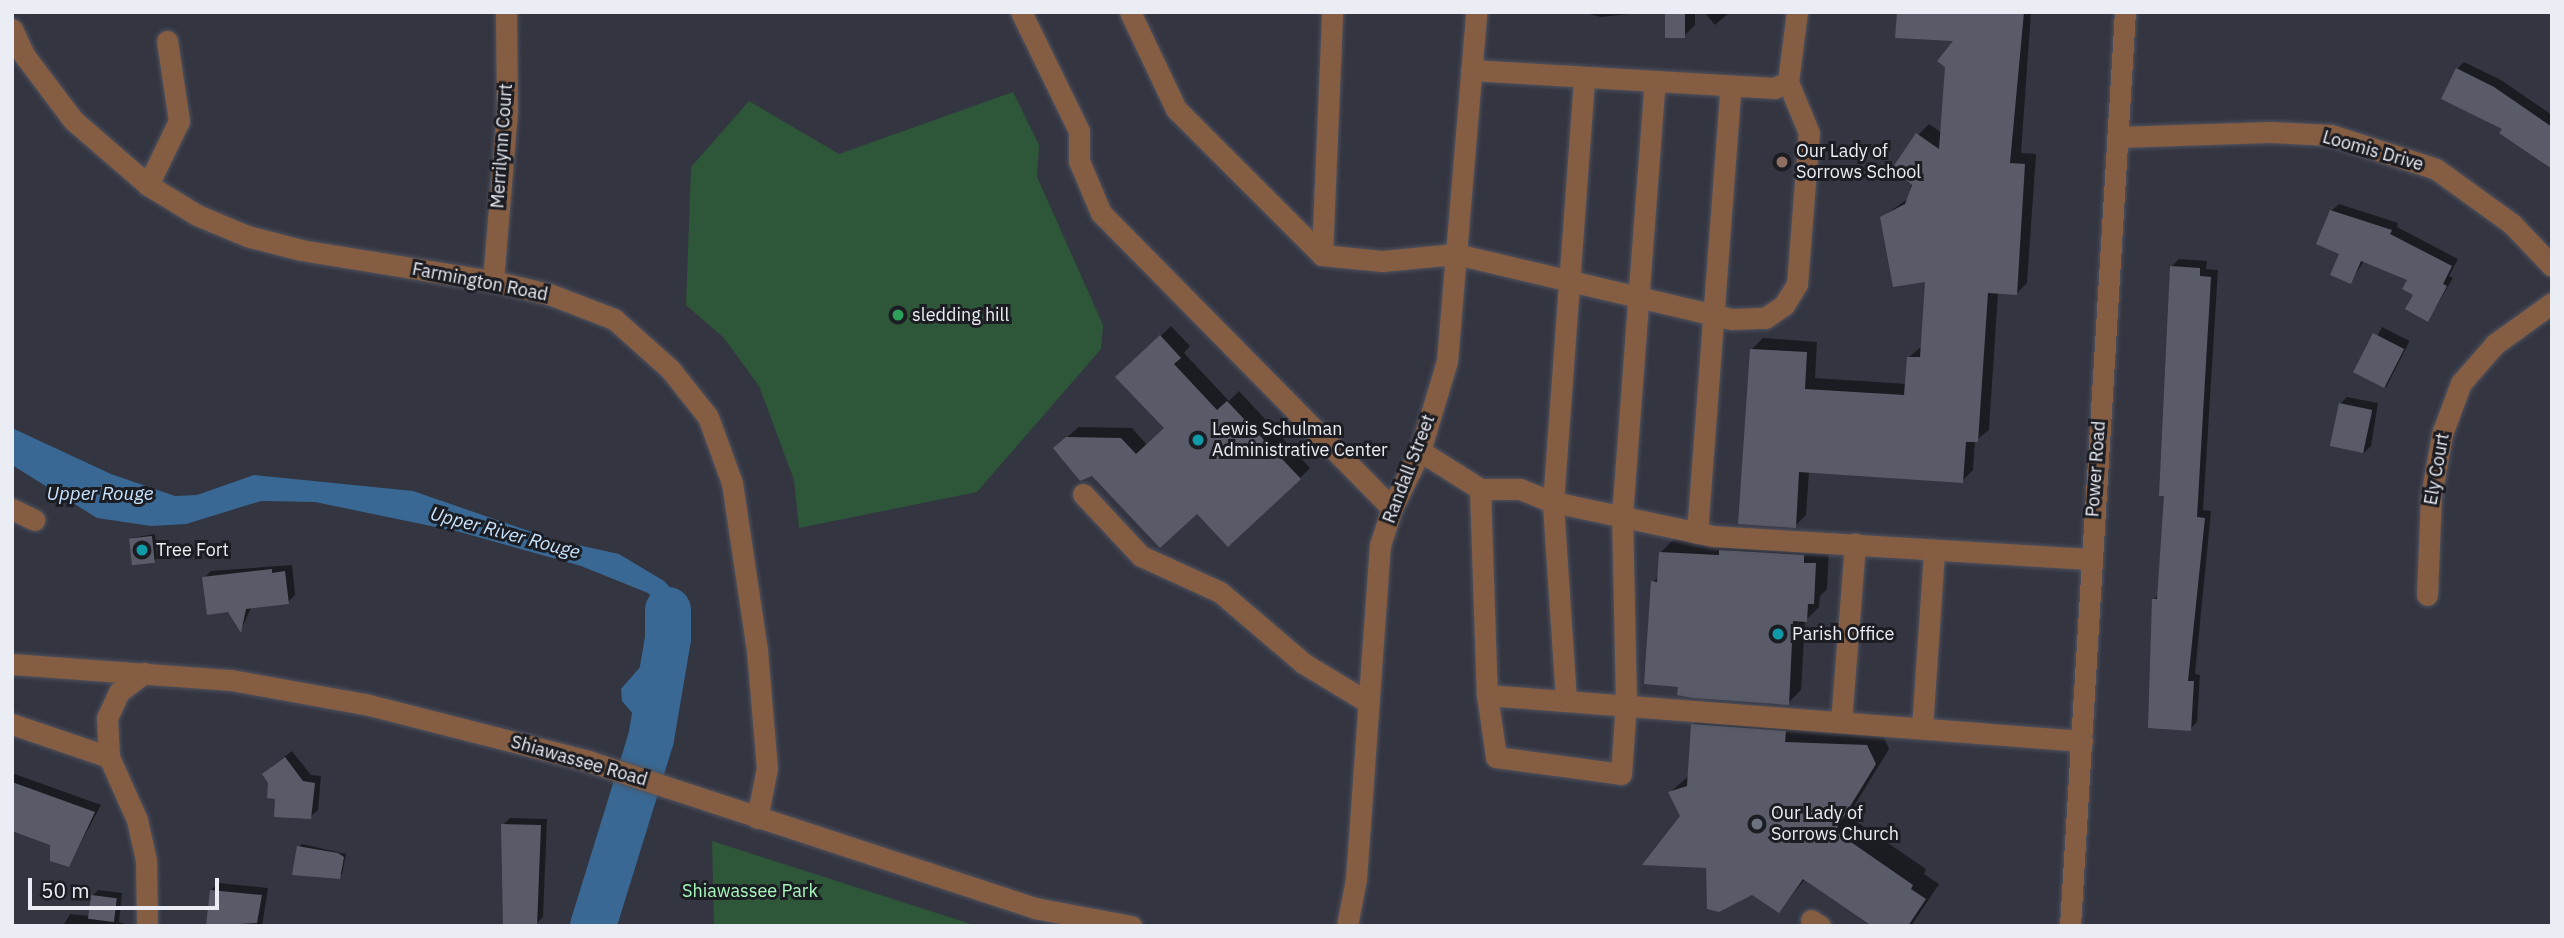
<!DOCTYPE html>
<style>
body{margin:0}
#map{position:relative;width:2564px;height:938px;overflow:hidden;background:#333541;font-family:"IBM Plex Sans",sans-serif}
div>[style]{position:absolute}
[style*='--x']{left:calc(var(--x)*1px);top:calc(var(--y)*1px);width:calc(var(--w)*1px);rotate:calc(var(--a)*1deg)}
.green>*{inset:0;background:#2e5639}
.water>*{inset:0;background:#386893}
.shadow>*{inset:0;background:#0007;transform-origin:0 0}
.river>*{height:46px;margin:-23px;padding:0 23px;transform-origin:23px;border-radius:23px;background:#386893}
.building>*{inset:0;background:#595c68;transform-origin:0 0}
.roads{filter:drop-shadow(0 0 2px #50525e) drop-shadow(0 0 2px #50525e)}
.minor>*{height:21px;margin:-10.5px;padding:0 10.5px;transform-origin:10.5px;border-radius:10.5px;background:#855d42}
.dots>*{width:19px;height:19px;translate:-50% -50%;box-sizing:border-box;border:4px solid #1c1d23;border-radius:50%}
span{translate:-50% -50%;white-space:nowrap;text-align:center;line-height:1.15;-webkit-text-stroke:6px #1c1d23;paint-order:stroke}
.street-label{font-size:18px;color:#ebedf5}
.poi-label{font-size:18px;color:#ebedf5}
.left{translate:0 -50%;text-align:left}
.park-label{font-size:18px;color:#a7fabc}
.water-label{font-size:19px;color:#c7e3fe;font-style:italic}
.frame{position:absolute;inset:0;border:14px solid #ebedf5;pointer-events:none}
.scale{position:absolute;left:28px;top:878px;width:191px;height:32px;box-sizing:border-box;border:4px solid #ebedf5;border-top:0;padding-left:9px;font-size:21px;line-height:24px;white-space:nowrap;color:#ebedf5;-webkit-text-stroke:5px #1c1d23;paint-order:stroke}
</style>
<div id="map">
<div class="green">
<i style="clip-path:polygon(1013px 92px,1039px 145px,1037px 177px,1103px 325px,1101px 349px,977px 492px,799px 528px,794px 480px,759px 386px,724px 338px,686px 305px,691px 167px,749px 101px,839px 154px)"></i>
<i style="clip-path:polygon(712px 841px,977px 926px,714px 926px)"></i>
</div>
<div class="water">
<i style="clip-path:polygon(12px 428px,111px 474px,175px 496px,197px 495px,254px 475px,413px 491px,555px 540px,619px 554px,664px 581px,676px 594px,683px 619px,683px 654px,646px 691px,645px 782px,638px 827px,617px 870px,599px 926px,577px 926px,581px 891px,589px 863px,607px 834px,633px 737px,633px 714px,622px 701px,621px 689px,648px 658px,658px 622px,658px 604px,648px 593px,581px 566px,460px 532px,315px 502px,261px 501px,186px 524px,151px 526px,97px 518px,12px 465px)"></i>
</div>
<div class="shadow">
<i style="clip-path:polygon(1581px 12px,1649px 12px,1601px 17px)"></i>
<i style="clip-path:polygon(1667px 12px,1695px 12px,1695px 25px,1684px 36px)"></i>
<i style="clip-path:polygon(1704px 12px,1730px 12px,1715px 25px)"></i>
<i style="clip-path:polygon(1899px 12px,2031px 12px,2021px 153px,2036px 154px,2027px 283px,2016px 294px,1998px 292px,1989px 430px,1975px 441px,1973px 470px,1962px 481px,1809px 471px,1806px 515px,1795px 526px,1752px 349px,1763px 338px,1817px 342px,1815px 378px,1907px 384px,1909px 357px,1922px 346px,1927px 280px,1882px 217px,1909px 198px,1918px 135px,1929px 124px,1942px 133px,1956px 40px)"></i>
<i style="clip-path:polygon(2464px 62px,2501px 80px,2552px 115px,2552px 167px,2505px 128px,2457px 69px)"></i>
<i style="clip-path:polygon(2339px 204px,2398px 223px,2397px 227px,2458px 259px,2449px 276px,2453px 278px,2428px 320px,2409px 279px,2364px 261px,2351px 281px,2331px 211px)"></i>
<i style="clip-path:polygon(2179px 259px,2207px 261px,2206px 269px,2218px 270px,2203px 510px,2211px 511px,2195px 674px,2200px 675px,2197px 722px,2190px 729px,2153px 600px,2159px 594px,2166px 495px,2172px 266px)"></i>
<i style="clip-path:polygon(1171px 326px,1190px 346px,1184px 353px,1229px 401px,1239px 391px,1310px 468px,1300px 478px,1197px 511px,1066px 438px,1079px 427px,1132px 428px,1147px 445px,1166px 428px,1128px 367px)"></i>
<i style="left:2382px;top:327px;width:31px;height:52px;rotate:27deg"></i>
<i style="clip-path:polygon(2347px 397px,2378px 403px,2371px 446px,2364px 453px,2340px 404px)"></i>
<i style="clip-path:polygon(155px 534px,157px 558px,154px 561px,131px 538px)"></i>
<i style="clip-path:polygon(1674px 539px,1808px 541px,1829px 550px,1827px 589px,1820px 596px,1819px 607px,1805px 621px,1801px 690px,1788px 703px,1679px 685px,1653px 582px,1660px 575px,1661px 552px)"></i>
<i style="clip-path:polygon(292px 565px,295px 595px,288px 602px,252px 606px,241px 630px,204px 578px,211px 571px)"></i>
<i style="clip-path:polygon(1707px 710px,1881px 731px,1889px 749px,1848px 816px,1926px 869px,1924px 874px,1939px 884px,1911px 926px,1876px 926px,1806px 878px,1779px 911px,1708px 867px,1670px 792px,1689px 776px,1693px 725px)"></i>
<i style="clip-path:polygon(292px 751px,311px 775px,321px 776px,318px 810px,310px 817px,277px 797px,271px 767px)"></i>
<i style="clip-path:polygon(12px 773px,101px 805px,69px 865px,52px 844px,12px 829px)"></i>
<i style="clip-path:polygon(510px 818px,547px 819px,543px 917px,536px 924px,503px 825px)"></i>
<i style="clip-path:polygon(302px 844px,346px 854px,342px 874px,339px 877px,299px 847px)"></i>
<i style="clip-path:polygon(219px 883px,268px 888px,262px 926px,208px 926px,211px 890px)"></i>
<i style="clip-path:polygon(98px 890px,122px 893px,119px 922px,131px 926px,63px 926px,70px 914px,90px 916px,92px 896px)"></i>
</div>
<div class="river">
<i style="--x:593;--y:926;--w:196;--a:-72.8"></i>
<i style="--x:651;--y:739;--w:102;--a:-80.4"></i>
<i style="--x:668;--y:638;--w:28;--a:-90"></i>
</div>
<div class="building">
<i style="left:1665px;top:12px;width:20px;height:26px"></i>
<i style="clip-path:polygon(1897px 12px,2024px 12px,2010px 163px,2025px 164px,2017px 295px,1988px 293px,1978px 442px,1966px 442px,1963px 483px,1799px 472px,1796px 528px,1738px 524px,1750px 349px,1807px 352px,1805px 389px,1904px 395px,1907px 357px,1920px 357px,1925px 282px,1893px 287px,1880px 217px,1905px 204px,1912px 185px,1893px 167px,1916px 133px,1939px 149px,1945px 67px,1937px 61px,1953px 41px,1895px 38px)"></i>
<i style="clip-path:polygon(2456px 68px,2494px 87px,2552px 127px,2552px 169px,2499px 133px,2502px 129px,2441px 99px)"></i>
<i style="clip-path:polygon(2330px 210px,2392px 230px,2390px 234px,2452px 266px,2443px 284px,2447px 286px,2428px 322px,2405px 309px,2413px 295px,2402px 289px,2407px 280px,2361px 261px,2351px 284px,2330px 275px,2339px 254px,2316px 244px)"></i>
<i style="clip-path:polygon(2170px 266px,2200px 268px,2200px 276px,2211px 277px,2197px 517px,2205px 518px,2188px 681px,2194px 681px,2191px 731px,2148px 728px,2152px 599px,2157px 599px,2164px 496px,2159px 496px)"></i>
<i style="left:2373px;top:333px;width:35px;height:44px;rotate:27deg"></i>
<i style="clip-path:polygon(1160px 335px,1181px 358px,1174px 364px,1217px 410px,1227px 401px,1301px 479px,1228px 547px,1197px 514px,1160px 548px,1092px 476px,1080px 481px,1053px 448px,1066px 437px,1121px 438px,1136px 454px,1164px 428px,1115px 377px)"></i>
<i style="left:2339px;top:403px;width:34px;height:44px;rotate:12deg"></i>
<i style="left:152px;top:536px;width:27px;height:23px;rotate:84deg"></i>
<i style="clip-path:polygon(1719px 550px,1804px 555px,1804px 563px,1816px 563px,1814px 604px,1808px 604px,1807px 622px,1793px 621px,1789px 705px,1693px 698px,1677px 695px,1678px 687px,1644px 684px,1651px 581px,1657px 582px,1659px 552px,1719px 555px)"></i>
<i style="clip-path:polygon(272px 569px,272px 573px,285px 571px,289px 604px,246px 609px,241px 633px,228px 612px,207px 615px,202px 577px)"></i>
<i style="clip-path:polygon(1691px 724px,1786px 731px,1785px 742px,1867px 745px,1876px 764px,1835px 831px,1913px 885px,1911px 889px,1926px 899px,1908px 926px,1872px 926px,1803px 879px,1779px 913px,1752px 895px,1719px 912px,1707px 909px,1706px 868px,1642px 865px,1680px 816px,1668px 792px,1687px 786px)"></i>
<i style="clip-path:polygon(285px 757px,303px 781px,315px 783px,311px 819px,274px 817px,275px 799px,267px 798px,268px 783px,262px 774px)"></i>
<i style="clip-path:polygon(12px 782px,95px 812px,69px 867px,50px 861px,50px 845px,12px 831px)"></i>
<i style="clip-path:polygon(501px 824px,541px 825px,537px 926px,503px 925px)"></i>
<i style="clip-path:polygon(297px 846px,338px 853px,344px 857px,340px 879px,292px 875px)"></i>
<i style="clip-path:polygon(210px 890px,262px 895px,257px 923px,206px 926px)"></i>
<i style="left:91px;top:895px;width:26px;height:24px;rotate:7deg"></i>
</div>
<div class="roads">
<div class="minor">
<i style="--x:1021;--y:12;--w:132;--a:64"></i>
<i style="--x:1079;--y:131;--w:30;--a:90"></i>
<i style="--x:1079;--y:161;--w:56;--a:67.1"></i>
<i style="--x:1101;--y:213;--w:414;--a:45.4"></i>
<i style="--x:1130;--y:12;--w:107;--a:64.6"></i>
<i style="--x:1176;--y:109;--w:206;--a:45"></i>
<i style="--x:1322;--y:255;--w:60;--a:5.7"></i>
<i style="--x:1382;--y:261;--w:74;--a:-5.4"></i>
<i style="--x:1456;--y:254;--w:284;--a:13.3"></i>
<i style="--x:1732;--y:319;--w:33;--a:-2"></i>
<i style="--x:1765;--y:318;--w:23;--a:-34"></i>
<i style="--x:1784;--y:305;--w:25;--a:-58"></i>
<i style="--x:1797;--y:284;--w:151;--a:-85.5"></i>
<i style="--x:1809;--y:133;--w:55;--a:-112.4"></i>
<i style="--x:12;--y:29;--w:29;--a:65"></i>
<i style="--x:24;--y:55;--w:81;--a:53"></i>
<i style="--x:73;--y:120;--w:99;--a:40.9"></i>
<i style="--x:148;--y:185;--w:57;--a:31.5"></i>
<i style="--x:197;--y:215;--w:54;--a:22.8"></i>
<i style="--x:247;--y:236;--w:56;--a:14.5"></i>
<i style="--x:301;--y:250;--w:194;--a:9.2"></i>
<i style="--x:493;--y:281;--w:57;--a:13.1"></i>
<i style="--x:549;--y:294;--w:70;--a:21"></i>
<i style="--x:614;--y:319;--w:75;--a:41.8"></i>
<i style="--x:670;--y:369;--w:61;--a:51.6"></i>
<i style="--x:708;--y:417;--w:70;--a:70"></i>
<i style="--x:732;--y:483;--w:169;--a:81.5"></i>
<i style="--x:757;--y:650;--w:118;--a:85.2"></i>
<i style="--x:767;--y:768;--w:51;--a:101.3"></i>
<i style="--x:1471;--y:70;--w:304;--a:3.4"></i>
<i style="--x:1774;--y:88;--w:15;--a:-23"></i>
<i style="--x:1788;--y:82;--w:71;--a:-82.7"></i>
<i style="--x:2117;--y:137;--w:153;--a:-1.9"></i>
<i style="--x:2270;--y:132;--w:61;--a:2.8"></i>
<i style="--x:2331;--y:135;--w:110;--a:17.9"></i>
<i style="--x:2436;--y:169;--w:94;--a:35.9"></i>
<i style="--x:2512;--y:224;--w:58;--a:46.4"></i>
<i style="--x:148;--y:185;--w:71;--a:-64.2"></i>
<i style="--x:179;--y:121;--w:81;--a:-98.5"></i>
<i style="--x:1322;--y:255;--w:243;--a:-87.6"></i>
<i style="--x:493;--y:281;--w:172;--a:-85.3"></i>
<i style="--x:507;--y:110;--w:98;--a:-90.6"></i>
<i style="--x:1420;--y:451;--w:71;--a:32.3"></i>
<i style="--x:1480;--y:489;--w:40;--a:0"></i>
<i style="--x:1520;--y:489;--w:35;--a:22"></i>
<i style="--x:1553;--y:502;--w:164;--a:12"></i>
<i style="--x:1713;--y:536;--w:378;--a:3.5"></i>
<i style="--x:1480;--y:489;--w:206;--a:88.1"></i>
<i style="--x:1487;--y:695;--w:597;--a:4.42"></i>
<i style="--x:1083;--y:494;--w:85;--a:46.9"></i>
<i style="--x:1141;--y:556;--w:87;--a:24.5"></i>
<i style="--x:1220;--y:592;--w:109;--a:40.5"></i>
<i style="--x:1303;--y:663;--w:77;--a:31.2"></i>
<i style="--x:12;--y:509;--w:25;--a:26"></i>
<i style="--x:1697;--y:533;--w:448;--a:-85.7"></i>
<i style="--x:2427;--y:595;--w:99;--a:-87.7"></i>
<i style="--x:2431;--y:496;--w:63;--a:-79.9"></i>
<i style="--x:2442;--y:434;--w:54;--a:-69.6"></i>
<i style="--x:2461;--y:383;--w:52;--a:-48.9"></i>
<i style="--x:2495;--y:344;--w:70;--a:-35.7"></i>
<i style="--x:12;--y:664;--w:220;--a:4.2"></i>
<i style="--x:231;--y:680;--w:136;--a:10.2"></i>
<i style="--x:365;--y:704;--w:230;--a:14.3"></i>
<i style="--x:588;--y:761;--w:471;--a:18.2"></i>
<i style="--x:1035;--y:908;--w:98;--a:10.6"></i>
<i style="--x:144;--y:673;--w:31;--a:143"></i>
<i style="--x:119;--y:692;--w:29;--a:115"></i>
<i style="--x:107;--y:718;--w:39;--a:87"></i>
<i style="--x:109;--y:757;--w:69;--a:66"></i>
<i style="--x:137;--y:820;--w:41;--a:77.3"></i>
<i style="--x:146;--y:860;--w:66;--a:89.1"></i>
<i style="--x:1487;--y:695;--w:63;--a:81.7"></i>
<i style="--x:1496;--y:757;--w:126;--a:7.7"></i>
<i style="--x:1621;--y:774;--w:71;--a:-86"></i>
<i style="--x:1626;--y:703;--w:187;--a:-91.2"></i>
<i style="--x:1622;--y:516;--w:435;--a:-85.7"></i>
<i style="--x:1566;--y:700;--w:198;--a:-93.8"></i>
<i style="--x:1553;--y:502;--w:426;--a:-85.8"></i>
<i style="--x:1841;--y:722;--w:179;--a:-85.5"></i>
<i style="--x:12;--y:724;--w:102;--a:18.8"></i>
<i style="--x:1922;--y:728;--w:178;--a:-86.1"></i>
<i style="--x:1811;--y:920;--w:11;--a:34"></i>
<i style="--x:1347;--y:926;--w:48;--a:-79.2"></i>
<i style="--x:1356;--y:879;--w:335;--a:-85.9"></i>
<i style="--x:1380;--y:545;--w:39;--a:-72"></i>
<i style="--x:1392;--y:508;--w:64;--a:-63.8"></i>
<i style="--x:1420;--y:451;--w:94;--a:-73.3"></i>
<i style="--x:1447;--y:361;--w:350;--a:-85.2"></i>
<i style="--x:2070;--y:926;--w:916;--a:-86.56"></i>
</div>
</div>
<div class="dots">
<i style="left:1782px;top:162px;background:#8d6e63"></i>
<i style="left:898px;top:315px;background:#2e9e5b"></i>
<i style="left:1198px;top:440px;background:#0f9aa8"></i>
<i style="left:142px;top:550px;background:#0f9aa8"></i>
<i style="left:1778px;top:634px;background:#0f9aa8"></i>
<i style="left:1757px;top:824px;background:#6b7280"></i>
</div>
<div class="street-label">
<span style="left:502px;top:146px;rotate:-86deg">Merrilynn Court</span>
<span style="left:2373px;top:151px;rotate:16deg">Loomis Drive</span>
<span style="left:480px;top:282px;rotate:11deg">Farmington Road</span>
<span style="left:1409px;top:469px;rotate:-69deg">Randall Street</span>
<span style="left:2096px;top:469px;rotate:-86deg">Power Road</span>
<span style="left:2437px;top:469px;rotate:-80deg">Ely Court</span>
<span style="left:579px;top:761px;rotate:16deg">Shiawassee Road</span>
</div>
<div class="poi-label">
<span class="left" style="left:1796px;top:162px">Our Lady of<br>Sorrows School</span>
<span class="left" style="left:912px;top:315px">sledding hill</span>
<span class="left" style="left:1212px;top:440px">Lewis Schulman<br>Administrative Center</span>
<span class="left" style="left:156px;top:550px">Tree Fort</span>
<span class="left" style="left:1792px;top:634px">Parish Office</span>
<span class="left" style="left:1771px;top:824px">Our Lady of<br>Sorrows Church</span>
</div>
<div class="park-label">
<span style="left:750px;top:891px">Shiawassee Park</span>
</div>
<div class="water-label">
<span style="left:100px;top:494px">Upper Rouge</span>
<span style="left:505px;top:533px;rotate:15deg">Upper River Rouge</span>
</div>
<div class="frame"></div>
<div class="scale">50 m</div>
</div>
